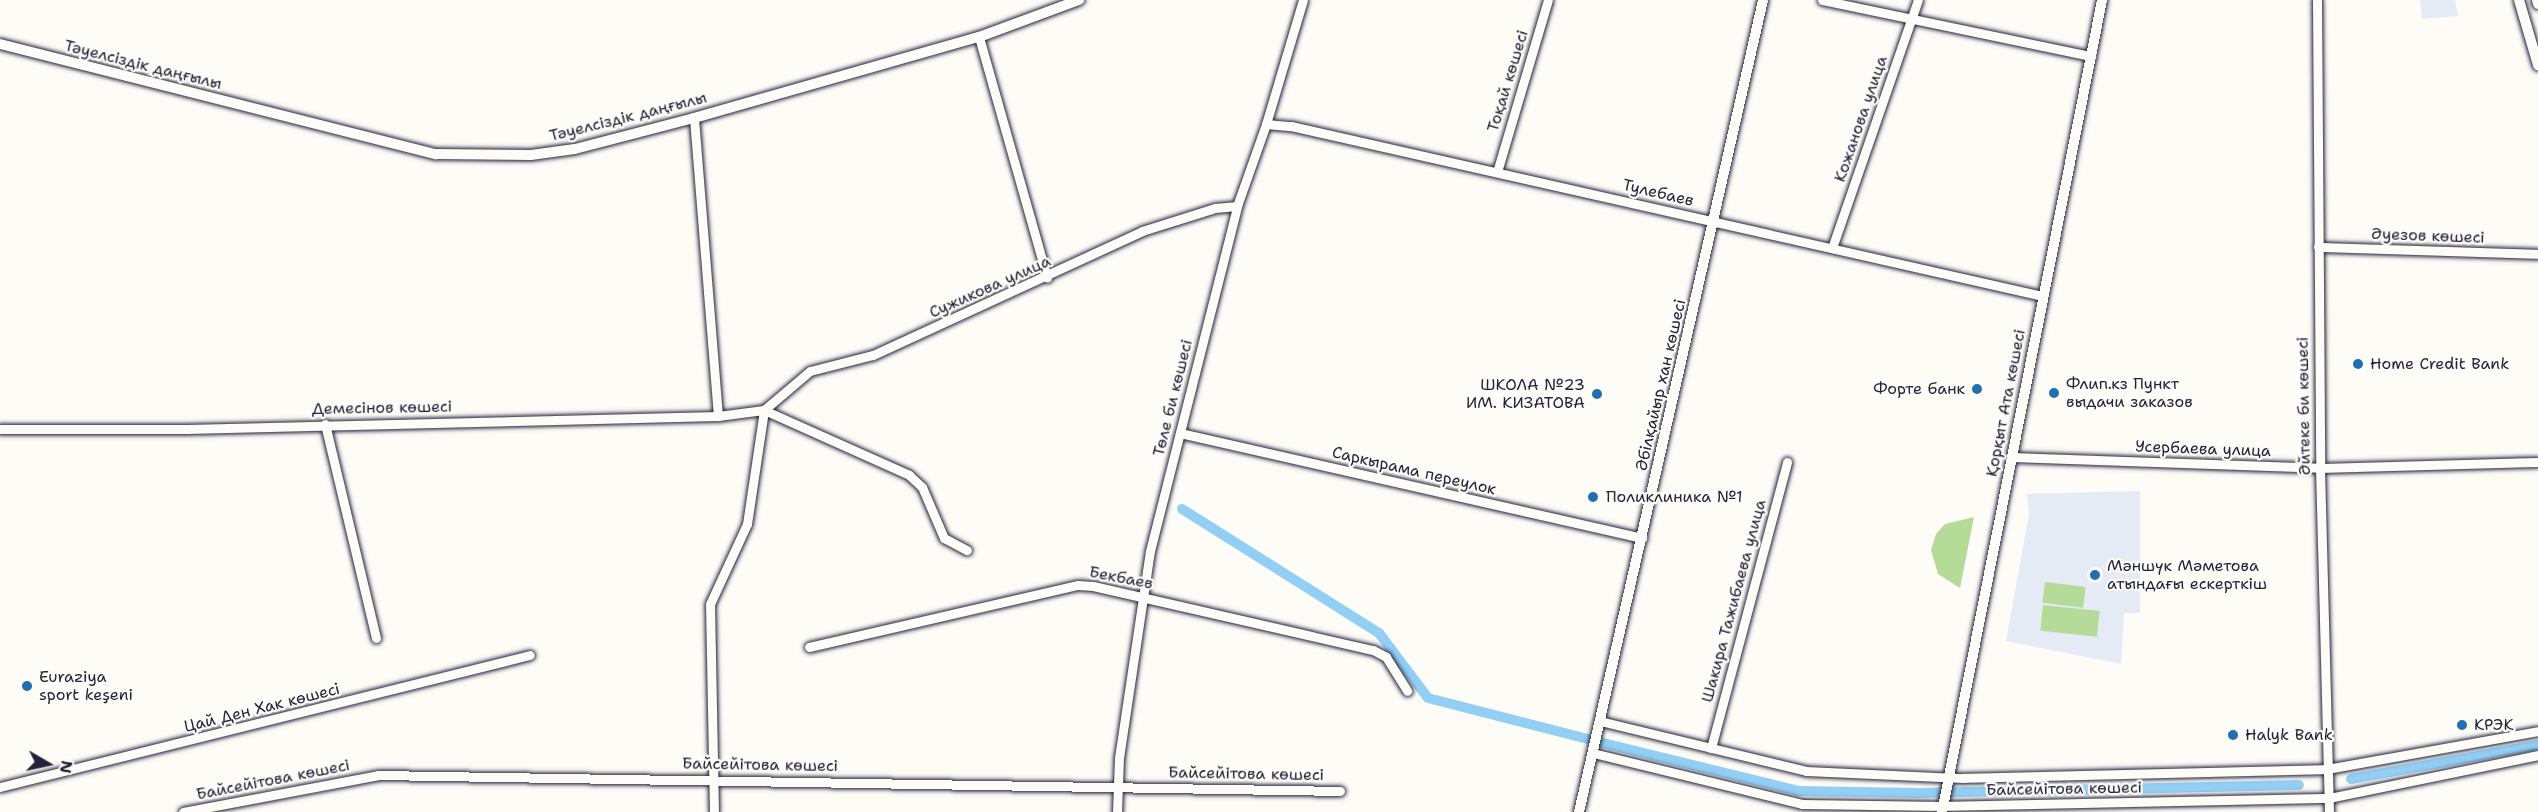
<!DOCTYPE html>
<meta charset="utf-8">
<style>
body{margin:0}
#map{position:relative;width:2538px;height:812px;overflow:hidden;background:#fdfcf7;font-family:"Shantell Sans",sans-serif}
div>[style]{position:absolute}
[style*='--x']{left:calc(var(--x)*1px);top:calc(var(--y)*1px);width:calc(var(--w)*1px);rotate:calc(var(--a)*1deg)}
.built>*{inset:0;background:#e4ebf5}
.green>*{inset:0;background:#b4db97;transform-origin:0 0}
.canal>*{height:10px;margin:-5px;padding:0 5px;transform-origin:5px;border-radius:5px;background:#93cff4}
.roads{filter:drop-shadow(0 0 2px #22223b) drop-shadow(0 0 2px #22223b)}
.minor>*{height:9px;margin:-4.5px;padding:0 4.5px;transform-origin:4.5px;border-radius:4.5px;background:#fdfcf7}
.tertiary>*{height:10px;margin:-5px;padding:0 5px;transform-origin:5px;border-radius:5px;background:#fdfcf7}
.dots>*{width:16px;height:16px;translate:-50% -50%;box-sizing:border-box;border:3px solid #fdfcf7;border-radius:50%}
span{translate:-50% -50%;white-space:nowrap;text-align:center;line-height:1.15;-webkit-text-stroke:4.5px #fdfcf7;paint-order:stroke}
.street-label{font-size:16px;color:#22223b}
.poi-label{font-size:16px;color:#22223b}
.left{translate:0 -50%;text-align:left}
.right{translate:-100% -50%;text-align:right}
.north{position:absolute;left:18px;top:734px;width:60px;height:60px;-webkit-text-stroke:4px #fdfcf7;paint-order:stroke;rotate:99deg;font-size:16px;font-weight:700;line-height:24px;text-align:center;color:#22223b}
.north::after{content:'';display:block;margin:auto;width:21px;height:27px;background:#22223b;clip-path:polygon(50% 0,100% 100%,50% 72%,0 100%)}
</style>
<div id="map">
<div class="built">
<i style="clip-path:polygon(2420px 0,2455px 0,2458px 16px,2422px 19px)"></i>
<i style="clip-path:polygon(2140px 491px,2140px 613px,2124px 613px,2121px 664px,2006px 641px,2029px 514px,2027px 494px)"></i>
</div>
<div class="green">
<i style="clip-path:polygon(1974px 517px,1960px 588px,1938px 574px,1931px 550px,1936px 534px,1945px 524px)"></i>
<i style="left:2045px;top:582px;width:41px;height:21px;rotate:7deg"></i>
<i style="left:2043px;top:605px;width:57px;height:26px;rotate:6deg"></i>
</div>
<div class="canal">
<i style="--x:1182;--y:509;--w:233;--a:32.2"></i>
<i style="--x:1379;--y:633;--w:81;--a:53"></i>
<i style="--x:1428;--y:698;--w:172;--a:14.4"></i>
<i style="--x:1595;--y:741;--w:210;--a:13.8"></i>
<i style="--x:1799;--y:791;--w:120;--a:1"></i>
<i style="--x:1919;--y:793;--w:380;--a:-1.2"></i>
<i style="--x:2351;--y:779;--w:190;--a:-10.3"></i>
</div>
<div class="roads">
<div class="minor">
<i style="--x:1822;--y:0;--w:275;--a:11.8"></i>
<i style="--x:2317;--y:0;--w:468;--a:89.6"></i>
<i style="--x:2320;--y:468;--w:344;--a:88.5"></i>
<i style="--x:979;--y:37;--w:250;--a:74.2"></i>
<i style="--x:694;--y:118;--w:299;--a:85.4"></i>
<i style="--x:1266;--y:124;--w:25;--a:5"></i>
<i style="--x:1291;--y:126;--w:770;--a:12.75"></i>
<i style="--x:1497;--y:172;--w:179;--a:-73.5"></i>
<i style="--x:2318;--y:247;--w:220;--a:1.8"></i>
<i style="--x:1832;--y:248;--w:262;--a:-70.9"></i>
<i style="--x:764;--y:410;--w:60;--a:-40.3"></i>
<i style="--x:810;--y:371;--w:65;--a:-14.3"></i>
<i style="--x:873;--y:355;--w:296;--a:-24.7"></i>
<i style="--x:1142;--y:231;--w:77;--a:-17.5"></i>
<i style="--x:1215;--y:208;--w:22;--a:-5"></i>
<i style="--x:764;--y:410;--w:159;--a:24.1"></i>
<i style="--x:909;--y:475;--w:18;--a:43"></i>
<i style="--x:922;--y:487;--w:56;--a:66.7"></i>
<i style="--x:944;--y:538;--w:26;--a:28"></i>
<i style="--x:325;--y:424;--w:220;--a:76.6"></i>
<i style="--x:0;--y:429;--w:187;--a:0"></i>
<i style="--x:187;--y:429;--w:531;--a:-1.4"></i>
<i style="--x:718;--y:416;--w:46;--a:-7.4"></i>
<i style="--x:1180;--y:433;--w:474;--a:12.8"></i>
<i style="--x:2011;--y:457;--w:309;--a:2"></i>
<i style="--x:2320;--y:468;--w:218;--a:-1.6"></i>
<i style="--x:809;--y:647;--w:276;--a:-13"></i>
<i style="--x:1078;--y:585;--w:15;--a:4"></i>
<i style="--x:1093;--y:586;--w:287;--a:12.9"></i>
<i style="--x:1373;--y:650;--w:15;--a:28"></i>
<i style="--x:1386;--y:657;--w:40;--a:58"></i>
<i style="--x:1600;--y:721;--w:212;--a:13.6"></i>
<i style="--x:1806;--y:771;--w:157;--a:2.6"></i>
<i style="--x:1963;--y:778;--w:364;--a:-1.4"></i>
<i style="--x:2327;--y:769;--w:214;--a:-10.2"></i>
<i style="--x:1711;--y:748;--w:296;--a:-75.1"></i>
<i style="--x:1593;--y:753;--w:215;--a:13.7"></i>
<i style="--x:1802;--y:804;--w:141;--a:0.8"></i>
<i style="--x:1943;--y:806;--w:386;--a:-1.2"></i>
<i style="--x:2329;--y:798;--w:213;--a:-11.6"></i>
<i style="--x:0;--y:787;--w:546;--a:-13.99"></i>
<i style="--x:183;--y:812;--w:198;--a:-10.7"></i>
<i style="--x:378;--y:775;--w:962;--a:0.95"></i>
<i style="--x:714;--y:812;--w:208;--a:-91.1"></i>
<i style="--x:710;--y:604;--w:88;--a:-65.2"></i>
<i style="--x:747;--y:524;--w:115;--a:-81.5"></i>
<i style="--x:1117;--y:812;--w:54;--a:-87.9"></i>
<i style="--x:1119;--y:758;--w:209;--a:-81.5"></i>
<i style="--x:1150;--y:551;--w:356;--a:-75.8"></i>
<i style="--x:1237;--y:206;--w:87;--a:-70.5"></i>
<i style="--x:1266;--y:124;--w:129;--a:-73.4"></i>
</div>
<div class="tertiary">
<i style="--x:2519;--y:0;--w:68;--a:73.7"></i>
<i style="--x:2537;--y:0;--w:4;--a:76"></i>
<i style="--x:0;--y:44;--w:450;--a:14.2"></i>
<i style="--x:436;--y:154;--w:95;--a:0.6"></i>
<i style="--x:531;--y:155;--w:44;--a:-7.8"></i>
<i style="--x:575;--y:149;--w:123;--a:-14.6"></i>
<i style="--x:694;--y:118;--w:296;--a:-15.9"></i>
<i style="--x:979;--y:37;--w:107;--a:-20.3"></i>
<i style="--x:1579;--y:812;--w:833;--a:-77.23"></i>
<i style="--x:1942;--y:812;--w:828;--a:-78.85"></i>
</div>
</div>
<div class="dots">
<i style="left:2358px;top:364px;background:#1f6fb2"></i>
<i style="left:1977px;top:389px;background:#1f6fb2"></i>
<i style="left:2054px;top:393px;background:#1f6fb2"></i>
<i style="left:1597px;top:394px;background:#1f6fb2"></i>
<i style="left:1593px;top:497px;background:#1f6fb2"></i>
<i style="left:2095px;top:575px;background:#1f6fb2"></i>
<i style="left:27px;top:686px;background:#1f6fb2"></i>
<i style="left:2462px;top:725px;background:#1f6fb2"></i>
<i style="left:2233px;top:735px;background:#1f6fb2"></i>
</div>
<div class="street-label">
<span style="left:143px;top:65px;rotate:14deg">Тәуелсіздік даңғылы</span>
<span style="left:1508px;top:81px;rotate:-73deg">Тоқай көшесі</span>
<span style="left:628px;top:117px;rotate:-14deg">Тәуелсіздік даңғылы</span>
<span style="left:1861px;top:119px;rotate:-71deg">Кожанова улица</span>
<span style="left:1658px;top:193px;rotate:13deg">Тулебаев</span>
<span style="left:2428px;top:236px;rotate:2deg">Әуезов көшесі</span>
<span style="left:990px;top:287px;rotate:-24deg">Сужикова улица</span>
<span style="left:1661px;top:385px;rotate:-77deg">Әбілқайыр хан көшесі</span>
<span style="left:1173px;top:398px;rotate:-76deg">Төле би көшесі</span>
<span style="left:2006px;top:403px;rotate:-79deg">Қорқыт Ата көшесі</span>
<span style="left:2304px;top:406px;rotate:-91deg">Әйтеке би көшесі</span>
<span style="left:382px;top:408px;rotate:-1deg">Демесінов көшесі</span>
<span style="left:2203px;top:449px;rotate:2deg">Усербаева улица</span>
<span style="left:1414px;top:471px;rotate:13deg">Саркырама переулок</span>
<span style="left:1121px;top:578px;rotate:11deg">Бекбаев</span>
<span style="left:1734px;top:601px;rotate:-75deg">Шакира Тажибаева улица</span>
<span style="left:262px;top:708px;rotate:-14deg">Цай Ден Хак көшесі</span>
<span style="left:760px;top:765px;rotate:1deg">Байсейітова көшесі</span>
<span style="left:1246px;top:774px;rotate:1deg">Байсейітова көшесі</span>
<span style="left:273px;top:780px;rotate:-11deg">Байсейітова көшесі</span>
<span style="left:2064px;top:789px;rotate:-1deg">Байсейітова көшесі</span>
</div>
<div class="poi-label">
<span class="left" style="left:2370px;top:364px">Home Credit Bank</span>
<span class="left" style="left:2066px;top:393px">Флип.кз Пункт<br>выдачи заказов</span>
<span class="right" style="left:1585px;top:394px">ШКОЛА №23<br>ИМ. КИЗАТОВА</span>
<span class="right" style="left:1965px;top:389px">Форте банк</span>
<span class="left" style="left:1606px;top:497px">Поликлиника №1</span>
<span class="left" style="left:2107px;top:575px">Мәншүк Мәметова<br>атындағы ескерткіш</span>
<span class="left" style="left:39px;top:686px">Euraziya<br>sport keşeni</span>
<span class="left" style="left:2474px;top:725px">КРЭК</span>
<span class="left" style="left:2245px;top:735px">Halyk Bank</span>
</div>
<div class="north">N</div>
</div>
